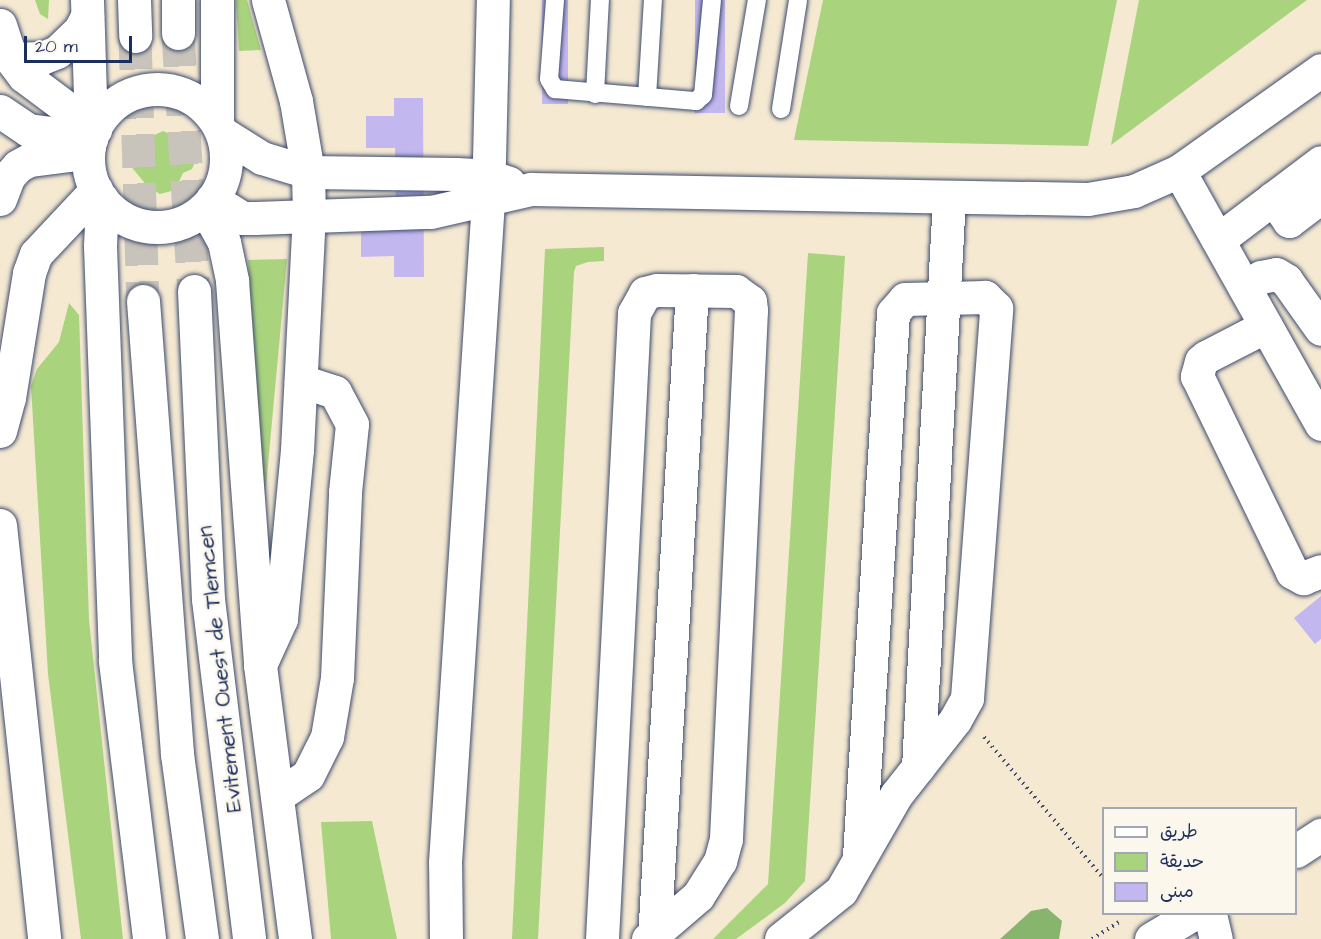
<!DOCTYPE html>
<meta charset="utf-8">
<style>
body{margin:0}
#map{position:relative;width:1321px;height:939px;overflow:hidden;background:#f5e9d2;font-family:"Architects Daughter","Playpen Sans Arabic",sans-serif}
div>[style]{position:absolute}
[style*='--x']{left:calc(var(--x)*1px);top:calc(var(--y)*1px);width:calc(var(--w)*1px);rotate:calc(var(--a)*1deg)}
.green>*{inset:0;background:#aad37e}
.forest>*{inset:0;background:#87b56d}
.building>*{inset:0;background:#c3b7ef;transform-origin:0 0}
.highway-tunnel>*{height:33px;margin-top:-16.5px;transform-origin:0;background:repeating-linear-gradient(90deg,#c9c4bb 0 33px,transparent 0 49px)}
.path>*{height:4px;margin-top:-2px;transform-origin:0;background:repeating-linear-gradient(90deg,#3c4b6f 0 1.5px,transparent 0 6px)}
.roads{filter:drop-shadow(0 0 2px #3c4b6f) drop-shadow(0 0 2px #3c4b6f)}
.lane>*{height:18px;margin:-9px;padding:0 9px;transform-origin:9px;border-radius:9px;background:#fff}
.street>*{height:33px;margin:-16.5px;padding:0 16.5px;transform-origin:16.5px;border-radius:16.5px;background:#fff}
.street>.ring{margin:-16.5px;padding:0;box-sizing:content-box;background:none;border:33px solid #fff;border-radius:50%}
.secondary>*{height:33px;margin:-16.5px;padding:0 16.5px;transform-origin:16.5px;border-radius:16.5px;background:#fff}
.highway>*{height:33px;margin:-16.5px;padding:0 16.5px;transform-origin:16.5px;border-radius:16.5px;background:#fff}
span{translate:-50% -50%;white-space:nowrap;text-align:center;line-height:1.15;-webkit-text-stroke:5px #fbf7ec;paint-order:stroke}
.street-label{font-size:22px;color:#1b2f5e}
.legend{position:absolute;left:1102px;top:807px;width:195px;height:108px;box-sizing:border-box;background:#fbf7ec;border:2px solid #a1a7b3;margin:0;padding:8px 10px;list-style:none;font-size:18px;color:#1b2f5e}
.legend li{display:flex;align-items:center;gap:12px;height:30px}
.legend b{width:30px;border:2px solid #a1a7b3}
.scale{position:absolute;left:24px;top:36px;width:108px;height:27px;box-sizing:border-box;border:3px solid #1b2f5e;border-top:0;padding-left:8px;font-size:18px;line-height:21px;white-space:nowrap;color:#1b2f5e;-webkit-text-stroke:4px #fbf7ec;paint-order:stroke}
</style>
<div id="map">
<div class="green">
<i style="clip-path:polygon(35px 0,49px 0,48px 19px,40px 14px)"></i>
<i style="clip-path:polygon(236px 0,247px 0,261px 50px,239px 51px)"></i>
<i style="clip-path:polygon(823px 0,1117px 0,1088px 146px,794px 140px)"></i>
<i style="clip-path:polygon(1139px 0,1307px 0,1111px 145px)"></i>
<i style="clip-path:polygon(163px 131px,175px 136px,182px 149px,193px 154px,195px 162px,192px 169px,183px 173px,175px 190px,160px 194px,148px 187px,129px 164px,141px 152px,146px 139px)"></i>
<i style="clip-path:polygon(604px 247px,604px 261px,588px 262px,576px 266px,574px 272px,538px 939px,512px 939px,545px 249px)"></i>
<i style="clip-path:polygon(808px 253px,845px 256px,805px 881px,785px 903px,736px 939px,713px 939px,768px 884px)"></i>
<i style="clip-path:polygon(287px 259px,265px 497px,248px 260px)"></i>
<i style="clip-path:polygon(69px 303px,79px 315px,89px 620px,123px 939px,81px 939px,48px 674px,31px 386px,37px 369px,59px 342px)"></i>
<i style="clip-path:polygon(372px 821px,397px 939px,331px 939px,321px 822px)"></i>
</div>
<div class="forest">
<i style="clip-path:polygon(1047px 908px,1062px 921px,1059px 939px,1000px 939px,1031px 911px)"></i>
</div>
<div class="building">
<i style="left:542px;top:0;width:26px;height:104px"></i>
<i style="left:695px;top:0;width:30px;height:113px"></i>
<i style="clip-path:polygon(394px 98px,423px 98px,424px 277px,394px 277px,394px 256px,361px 257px,361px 226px,396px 226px,395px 148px,366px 148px,366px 116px,394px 116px)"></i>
<i style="clip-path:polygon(1321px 596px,1321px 639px,1315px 644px,1294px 618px)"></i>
</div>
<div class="highway-tunnel">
<i style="--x:178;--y:33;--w:258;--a:86.5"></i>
<i style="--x:135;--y:36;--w:265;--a:88.3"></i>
</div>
<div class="path">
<i style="--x:984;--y:737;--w:186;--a:49.8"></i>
<i style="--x:1092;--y:939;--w:32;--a:-32"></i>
</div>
<div class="roads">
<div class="lane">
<i style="--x:555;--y:0;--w:79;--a:94.3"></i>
<i style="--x:549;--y:79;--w:12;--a:59"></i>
<i style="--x:555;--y:89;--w:142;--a:4.9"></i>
<i style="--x:696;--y:101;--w:9;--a:-41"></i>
<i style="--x:703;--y:95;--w:95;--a:-84.6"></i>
<i style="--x:595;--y:94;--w:94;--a:-87"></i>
<i style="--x:647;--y:97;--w:97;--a:-86.5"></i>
<i style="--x:739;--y:106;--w:108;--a:-80.4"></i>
<i style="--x:781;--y:109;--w:110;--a:-81.1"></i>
</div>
<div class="street">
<i style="--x:0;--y:25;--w:36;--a:72"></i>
<i style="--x:11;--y:59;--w:21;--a:53"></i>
<i style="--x:24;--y:76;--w:89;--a:36.7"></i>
<i style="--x:11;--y:59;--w:31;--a:-2"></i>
<i style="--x:42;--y:58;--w:16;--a:-22"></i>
<i style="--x:57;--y:52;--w:32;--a:-44"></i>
<i style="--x:80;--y:30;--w:16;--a:-63"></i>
<i class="ring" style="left:88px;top:89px;width:105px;height:105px"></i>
<i style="--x:0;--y:111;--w:34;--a:34"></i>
<i style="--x:28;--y:130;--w:64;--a:7.2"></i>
<i style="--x:222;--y:133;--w:47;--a:32"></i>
<i style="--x:262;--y:158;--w:48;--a:16.9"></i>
<i style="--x:308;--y:172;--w:148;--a:0.8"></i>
<i style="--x:456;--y:174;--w:33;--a:3"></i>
<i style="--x:489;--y:176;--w:21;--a:19"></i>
<i style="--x:1179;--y:171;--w:290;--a:60.7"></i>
<i style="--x:1273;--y:198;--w:28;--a:55"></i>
<i style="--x:1289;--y:221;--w:40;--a:-37"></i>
<i style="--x:0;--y:199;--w:25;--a:-69"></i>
<i style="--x:9;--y:176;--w:13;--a:-48"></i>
<i style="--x:18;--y:166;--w:13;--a:-29"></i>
<i style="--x:29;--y:160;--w:39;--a:-7"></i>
<i style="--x:68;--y:155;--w:23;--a:-23"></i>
<i style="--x:212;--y:199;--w:36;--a:32"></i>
<i style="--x:242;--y:218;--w:13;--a:0"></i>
<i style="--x:255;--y:218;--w:176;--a:-2"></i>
<i style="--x:431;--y:212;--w:103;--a:-13"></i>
<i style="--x:531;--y:189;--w:557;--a:1.03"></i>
<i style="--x:1088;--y:199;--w:47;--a:-9.9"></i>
<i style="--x:1134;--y:191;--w:49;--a:-24"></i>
<i style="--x:1179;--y:171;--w:174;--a:-35.4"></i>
<i style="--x:1218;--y:240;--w:129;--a:-37.1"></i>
<i style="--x:1245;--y:288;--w:19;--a:-35"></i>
<i style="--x:1261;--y:277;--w:15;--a:-11"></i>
<i style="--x:1276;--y:274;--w:12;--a:31"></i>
<i style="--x:1286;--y:280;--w:60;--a:54.5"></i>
<i style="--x:1266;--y:326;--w:68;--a:152.7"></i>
<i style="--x:1206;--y:357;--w:6;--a:141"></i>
<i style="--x:1201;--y:361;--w:16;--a:105"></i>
<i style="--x:1197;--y:376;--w:218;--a:64.1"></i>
<i style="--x:1292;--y:572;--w:13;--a:29"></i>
<i style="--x:1303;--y:578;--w:19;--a:-21"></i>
<i style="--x:0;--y:431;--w:34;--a:-75"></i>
<i style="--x:9;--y:398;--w:127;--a:-80.9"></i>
<i style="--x:29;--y:273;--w:20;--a:-70"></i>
<i style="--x:36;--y:254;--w:88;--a:-46.8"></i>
<i style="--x:0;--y:525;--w:416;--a:83.9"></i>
<i style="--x:918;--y:767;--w:570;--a:-86.88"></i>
<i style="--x:1296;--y:851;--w:30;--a:-33"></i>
<i style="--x:1210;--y:914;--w:26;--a:77"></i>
<i style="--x:446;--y:939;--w:77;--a:-90.7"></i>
<i style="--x:445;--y:862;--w:663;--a:-86.28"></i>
<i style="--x:488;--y:200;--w:200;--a:-88.6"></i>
<i style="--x:602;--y:939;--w:627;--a:-87.07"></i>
<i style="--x:634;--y:313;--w:23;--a:-61"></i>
<i style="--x:645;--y:293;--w:12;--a:-14"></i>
<i style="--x:657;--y:290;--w:79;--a:0.7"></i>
<i style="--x:736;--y:291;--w:17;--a:36"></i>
<i style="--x:750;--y:301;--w:9;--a:84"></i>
<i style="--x:751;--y:310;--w:530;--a:92.71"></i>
<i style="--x:726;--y:839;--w:23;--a:105"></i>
<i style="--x:720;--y:861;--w:41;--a:122.2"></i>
<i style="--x:698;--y:896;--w:66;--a:139.3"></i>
<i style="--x:654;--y:939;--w:650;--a:-86.65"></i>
<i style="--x:781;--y:939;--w:77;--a:-38.7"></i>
<i style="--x:841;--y:891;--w:111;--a:-60.2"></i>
<i style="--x:896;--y:795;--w:95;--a:-51.8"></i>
<i style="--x:955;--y:720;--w:25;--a:-61"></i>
<i style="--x:967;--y:698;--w:391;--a:-85.7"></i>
<i style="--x:996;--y:308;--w:16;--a:-135"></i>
<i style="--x:985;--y:297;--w:80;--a:178.6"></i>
<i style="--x:905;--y:299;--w:18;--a:131"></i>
<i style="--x:893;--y:313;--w:545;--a:93.58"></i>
<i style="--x:1151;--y:939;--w:49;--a:-30.8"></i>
</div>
<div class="secondary">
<i style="--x:260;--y:665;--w:51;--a:-65.5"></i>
<i style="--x:281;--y:619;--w:170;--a:-84.6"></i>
<i style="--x:297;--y:450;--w:234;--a:-87.1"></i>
<i style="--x:309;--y:216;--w:44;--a:-91.3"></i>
<i style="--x:308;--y:172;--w:72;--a:-99.6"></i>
<i style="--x:296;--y:101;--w:105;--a:-105.5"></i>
<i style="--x:277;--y:796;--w:37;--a:-34"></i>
<i style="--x:308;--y:775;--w:42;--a:-63.4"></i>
<i style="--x:327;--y:737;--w:60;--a:-80.4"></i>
<i style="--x:337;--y:678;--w:186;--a:-87.5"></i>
<i style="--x:345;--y:492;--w:68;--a:-84.1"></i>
<i style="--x:352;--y:424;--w:36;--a:-118"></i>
<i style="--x:335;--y:392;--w:36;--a:-162"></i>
</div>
<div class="highway">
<i style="--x:87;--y:0;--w:93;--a:88.2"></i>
<i style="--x:90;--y:93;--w:29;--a:72"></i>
<i style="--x:134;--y:0;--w:36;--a:88"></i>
<i style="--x:178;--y:0;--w:33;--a:90"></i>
<i style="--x:217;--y:123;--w:123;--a:-90"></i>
<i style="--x:102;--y:199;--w:47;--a:92.4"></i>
<i style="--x:100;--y:246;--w:415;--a:87.9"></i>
<i style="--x:115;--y:661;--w:280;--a:83"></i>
<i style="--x:205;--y:208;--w:39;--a:61"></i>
<i style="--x:224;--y:242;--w:40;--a:78"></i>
<i style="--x:232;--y:281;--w:385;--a:85.8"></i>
<i style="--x:260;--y:665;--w:276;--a:82.7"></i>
<i style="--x:194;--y:291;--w:308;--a:87.4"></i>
<i style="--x:208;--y:599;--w:342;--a:83.1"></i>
<i style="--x:143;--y:301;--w:454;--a:85.7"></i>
<i style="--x:177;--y:754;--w:187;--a:82.3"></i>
</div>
</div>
<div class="street-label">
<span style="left:220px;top:669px;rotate:-96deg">Evitement Ouest de Tlemcen</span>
</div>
<ul class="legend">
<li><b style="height:8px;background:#fff"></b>طريق</li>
<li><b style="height:16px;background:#aad37e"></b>حديقة</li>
<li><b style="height:16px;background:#c3b7ef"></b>مبنى</li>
</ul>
<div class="scale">20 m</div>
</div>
